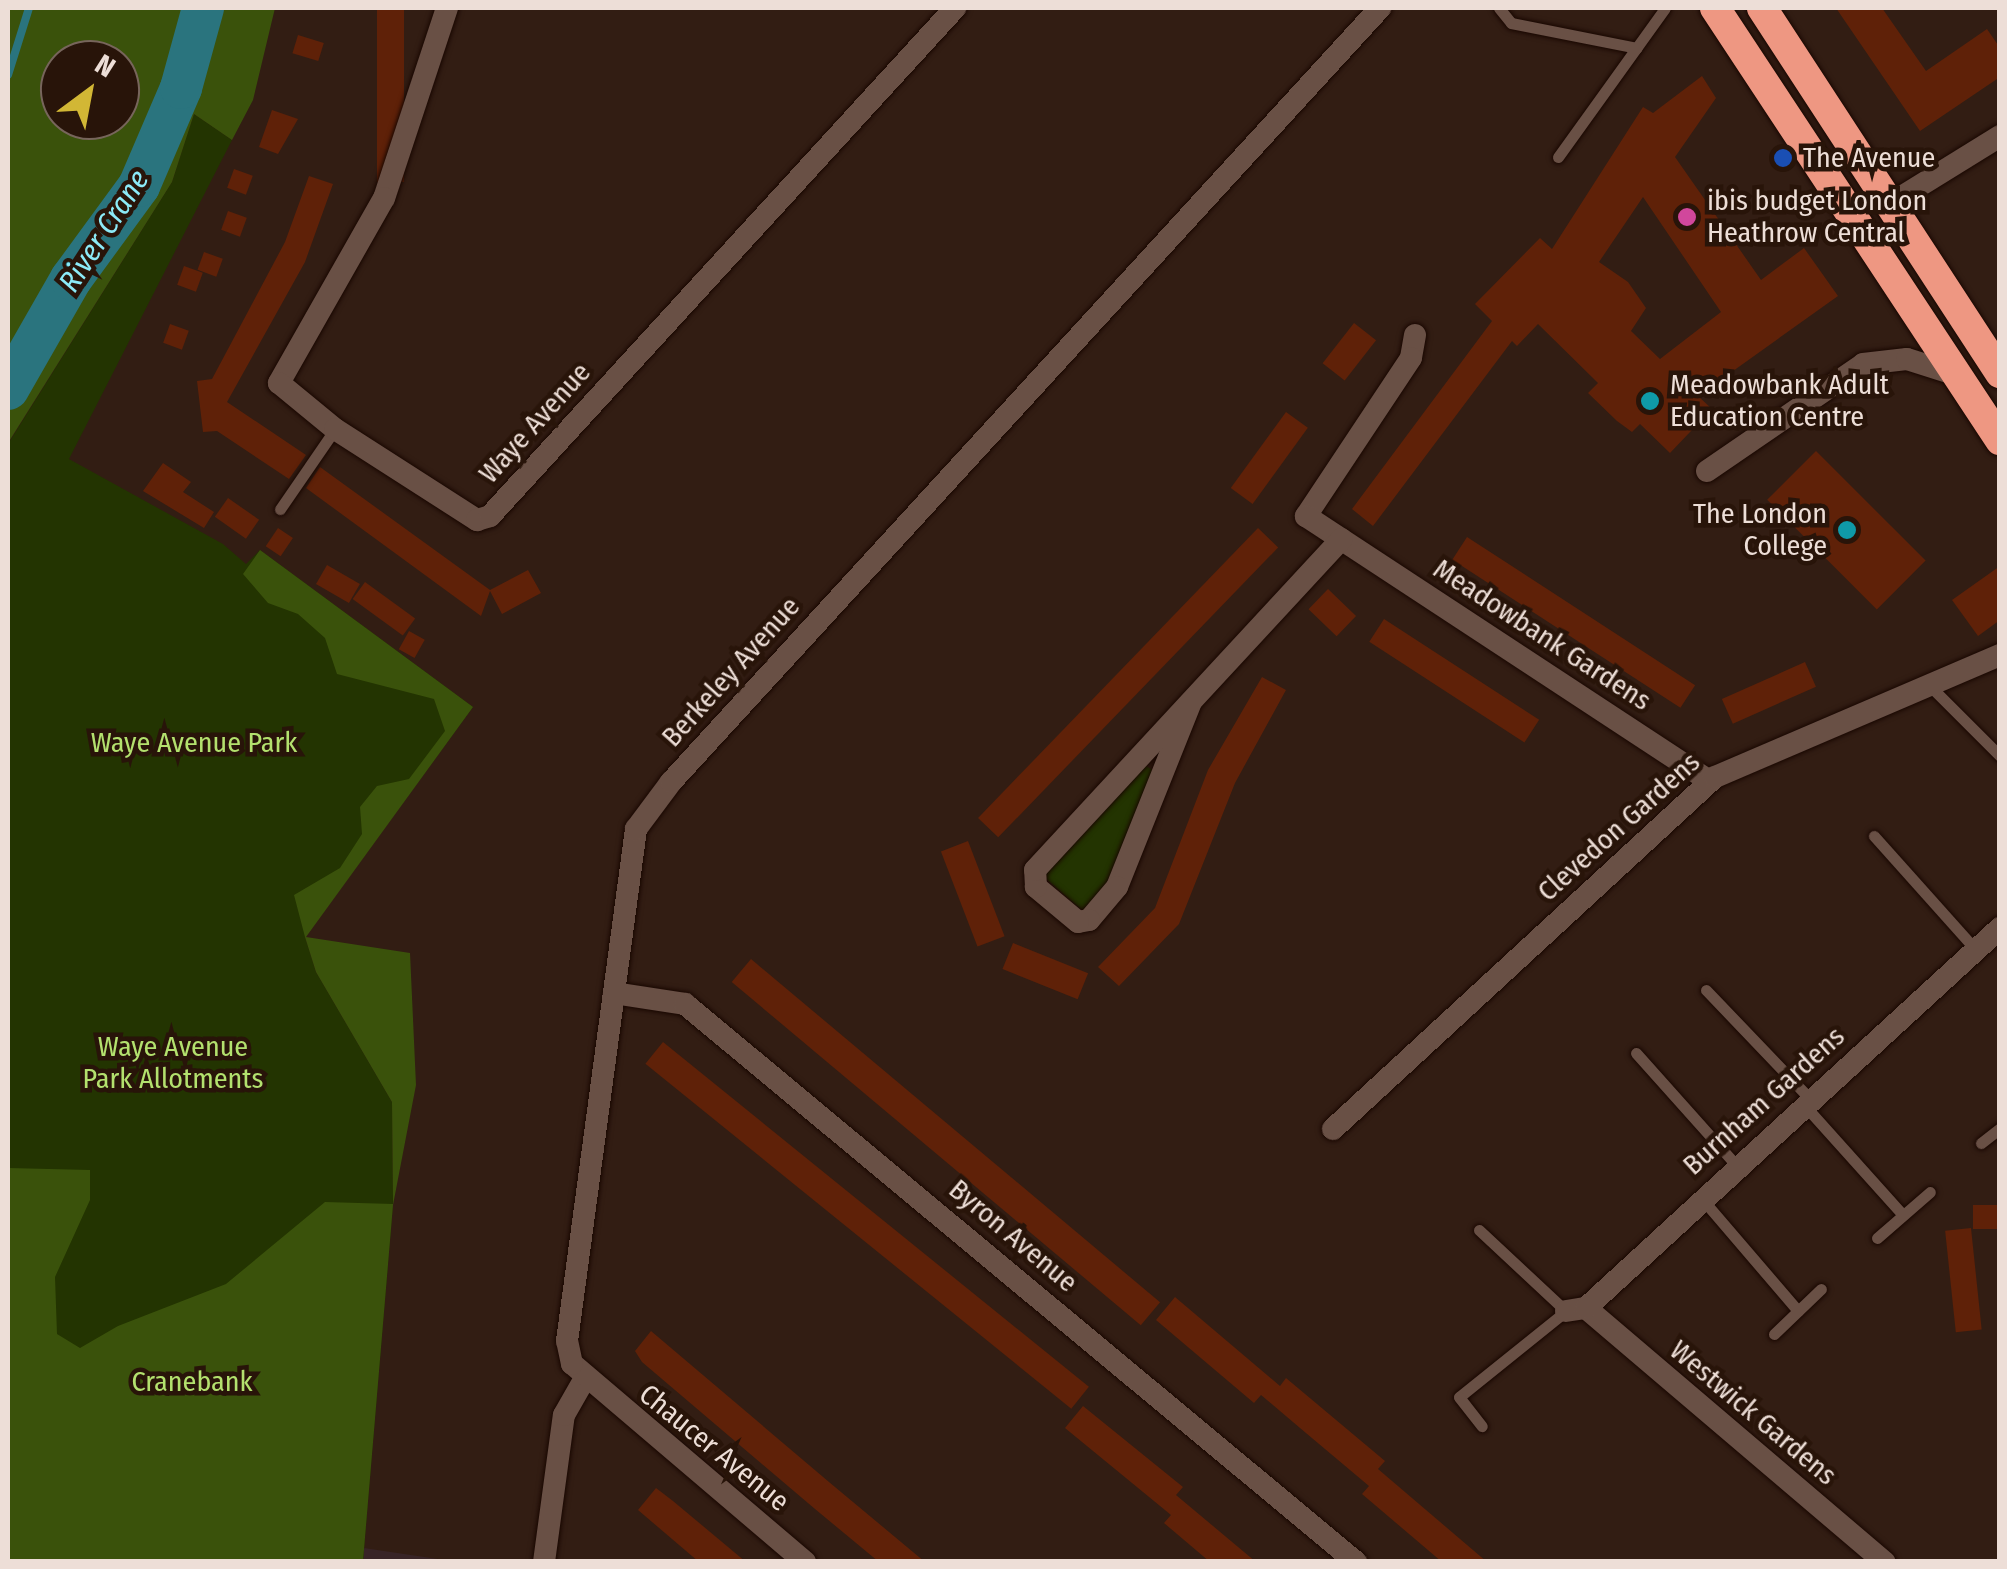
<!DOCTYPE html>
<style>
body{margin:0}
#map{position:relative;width:2007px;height:1569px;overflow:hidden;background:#321d13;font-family:"Fira Sans Condensed",sans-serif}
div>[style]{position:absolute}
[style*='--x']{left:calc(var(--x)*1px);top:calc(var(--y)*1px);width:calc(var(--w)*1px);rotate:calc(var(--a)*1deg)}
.education>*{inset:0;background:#382426}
.green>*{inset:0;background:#233401}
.forest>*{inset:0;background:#3a520b}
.stream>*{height:8px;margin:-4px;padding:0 4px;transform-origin:4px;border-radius:4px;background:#2a747e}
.river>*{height:42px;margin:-21px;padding:0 21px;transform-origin:21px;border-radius:21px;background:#2a747e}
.building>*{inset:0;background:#5f2108;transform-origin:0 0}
.roads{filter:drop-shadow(0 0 2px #190701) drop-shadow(0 0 2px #190701)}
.lane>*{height:11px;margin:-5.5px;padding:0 5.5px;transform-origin:5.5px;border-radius:5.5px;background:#695045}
.street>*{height:22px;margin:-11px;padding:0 11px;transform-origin:11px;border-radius:11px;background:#695045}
.highway>*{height:30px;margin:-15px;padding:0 15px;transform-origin:15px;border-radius:15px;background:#ee9782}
.dots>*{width:28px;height:28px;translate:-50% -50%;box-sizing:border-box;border:5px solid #281409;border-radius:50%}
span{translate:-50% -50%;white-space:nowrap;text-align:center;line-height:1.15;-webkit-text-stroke:9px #281409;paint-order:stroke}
.poi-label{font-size:28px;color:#edded7}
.left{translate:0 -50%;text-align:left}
.right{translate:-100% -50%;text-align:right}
.street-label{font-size:28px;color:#edded7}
.park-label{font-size:28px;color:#b3e16e}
.water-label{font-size:30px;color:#8ceaf7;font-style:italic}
.frame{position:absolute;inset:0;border:10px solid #edded7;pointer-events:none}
.north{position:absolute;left:40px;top:40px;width:100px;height:100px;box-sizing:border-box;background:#281409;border:2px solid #77655b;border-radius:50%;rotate:32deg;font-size:28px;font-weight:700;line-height:40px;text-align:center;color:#edded7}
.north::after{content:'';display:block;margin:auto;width:35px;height:45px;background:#d2b735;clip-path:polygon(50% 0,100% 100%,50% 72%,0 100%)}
</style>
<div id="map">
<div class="education">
<i style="clip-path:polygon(364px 1548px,451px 1561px,363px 1562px)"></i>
</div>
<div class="green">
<i style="clip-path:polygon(194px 114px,232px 140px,69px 459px,223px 544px,246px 564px,260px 550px,473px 707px,305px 937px,316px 972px,392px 1102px,393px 1205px,363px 1561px,8px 1562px,8px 444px,172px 182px)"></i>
<i style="clip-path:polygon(1146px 766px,1153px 770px,1109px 882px,1083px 911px,1043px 876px)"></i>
</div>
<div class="forest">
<i style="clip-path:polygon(evenodd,8px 8px,275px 8px,253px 100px,232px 140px,194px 114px,172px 182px,8px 443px,8px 8px,60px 60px,120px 60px,120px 120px,60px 120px,60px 60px)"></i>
<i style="clip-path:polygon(260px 550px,473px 707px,306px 937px,410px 953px,416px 1085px,393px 1205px,363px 1561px,8px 1561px,8px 1168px,90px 1170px,90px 1200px,55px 1277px,57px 1334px,80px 1348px,118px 1326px,226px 1284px,325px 1202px,393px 1204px,392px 1102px,316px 972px,305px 937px,294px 895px,340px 868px,362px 834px,360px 807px,377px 786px,409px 779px,445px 731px,434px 699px,337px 674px,325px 638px,298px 614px,268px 603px,243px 574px)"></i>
</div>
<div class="stream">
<i style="--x:8;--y:75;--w:70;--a:-72.6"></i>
</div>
<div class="river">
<i style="--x:8;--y:389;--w:127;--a:-60.2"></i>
<i style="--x:71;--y:279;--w:115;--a:-53.8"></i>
<i style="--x:139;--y:186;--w:107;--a:-66.8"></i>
<i style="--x:181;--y:88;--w:83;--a:-74.6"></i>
</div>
<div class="building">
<i style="left:377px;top:8px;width:27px;height:174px"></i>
<i style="clip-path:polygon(1836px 8px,1882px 8px,1926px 71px,1987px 29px,2000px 48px,2000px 77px,1920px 131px)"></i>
<i style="left:298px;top:35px;width:27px;height:19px;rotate:17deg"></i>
<i style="clip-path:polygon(evenodd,1702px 76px,1716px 98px,1675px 157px,1761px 280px,1804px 248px,1838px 296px,1698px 396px,1712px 409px,1670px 453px,1640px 424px,1632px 432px,1617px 421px,1588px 393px,1598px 383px,1538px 324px,1517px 346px,1512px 341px,1373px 526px,1352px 509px,1492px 321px,1475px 304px,1540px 238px,1552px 249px,1643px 107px,1653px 113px,1702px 76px,1643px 197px,1721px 312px,1660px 359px,1631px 331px,1646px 308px,1628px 282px,1599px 262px,1643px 197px)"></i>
<i style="clip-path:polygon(272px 110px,298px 119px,278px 154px,259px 147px)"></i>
<i style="left:234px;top:169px;width:20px;height:20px;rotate:20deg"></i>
<i style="clip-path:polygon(309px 176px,333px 184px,305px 262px,227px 402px,306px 455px,289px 479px,217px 431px,203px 432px,197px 381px,212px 379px,285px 242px)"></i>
<i style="left:228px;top:211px;width:20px;height:20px;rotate:20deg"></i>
<i style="left:204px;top:252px;width:20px;height:19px;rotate:20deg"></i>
<i style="left:184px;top:266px;width:20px;height:20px;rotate:20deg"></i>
<i style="left:1354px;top:323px;width:28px;height:51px;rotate:38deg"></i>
<i style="left:170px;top:324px;width:20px;height:20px;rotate:20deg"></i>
<i style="left:1286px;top:412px;width:27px;height:94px;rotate:36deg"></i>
<i style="left:1816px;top:451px;width:155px;height:69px;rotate:45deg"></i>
<i style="clip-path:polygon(163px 463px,191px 482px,183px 492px,214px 512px,204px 528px,143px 491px)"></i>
<i style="clip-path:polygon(320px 467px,490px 590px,528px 570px,541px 593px,502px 614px,490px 591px,481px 616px,306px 488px)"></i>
<i style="left:228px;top:498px;width:38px;height:23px;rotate:35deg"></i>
<i style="left:278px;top:528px;width:18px;height:22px;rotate:34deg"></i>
<i style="left:1258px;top:528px;width:28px;height:403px;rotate:44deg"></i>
<i style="left:1467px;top:537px;width:272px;height:27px;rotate:33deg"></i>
<i style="left:327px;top:565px;width:38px;height:22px;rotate:30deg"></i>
<i style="clip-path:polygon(2000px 566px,2000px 620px,1978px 636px,1952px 600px)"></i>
<i style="left:365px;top:582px;width:62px;height:21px;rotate:36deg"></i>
<i style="left:1328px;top:589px;width:39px;height:28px;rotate:44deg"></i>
<i style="left:1384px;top:619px;width:185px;height:27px;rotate:33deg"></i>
<i style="left:409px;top:631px;width:18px;height:21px;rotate:29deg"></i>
<i style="left:1805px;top:662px;width:27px;height:91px;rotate:66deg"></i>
<i style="clip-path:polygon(1262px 677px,1286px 690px,1235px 783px,1179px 924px,1119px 986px,1098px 967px,1155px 908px,1208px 770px)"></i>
<i style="left:968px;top:841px;width:102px;height:29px;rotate:69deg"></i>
<i style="left:1013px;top:943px;width:81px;height:28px;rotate:22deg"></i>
<i style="left:751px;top:959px;width:534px;height:30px;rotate:40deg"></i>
<i style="left:663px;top:1042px;width:548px;height:28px;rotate:39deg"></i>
<i style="left:2000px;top:1205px;width:24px;height:27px;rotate:90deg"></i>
<i style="left:1971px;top:1228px;width:102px;height:26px;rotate:84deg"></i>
<i style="clip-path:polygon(1175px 1297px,1280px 1386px,1286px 1378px,1354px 1435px,1385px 1461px,1378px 1469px,1487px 1562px,1442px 1562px,1362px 1494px,1369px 1486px,1300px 1428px,1261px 1395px,1254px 1403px,1156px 1320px)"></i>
<i style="clip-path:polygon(651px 1331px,829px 1482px,925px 1562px,879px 1562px,815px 1509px,642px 1362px,635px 1351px)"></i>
<i style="clip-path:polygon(1083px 1406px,1183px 1487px,1176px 1495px,1256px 1562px,1210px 1562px,1164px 1523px,1171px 1515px,1065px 1428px)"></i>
<i style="clip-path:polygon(656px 1488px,673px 1501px,746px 1562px,699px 1562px,638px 1510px)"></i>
</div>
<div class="roads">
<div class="lane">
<i style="--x:1499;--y:8;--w:19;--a:51"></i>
<i style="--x:1511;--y:23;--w:128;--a:11.2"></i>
<i style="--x:1558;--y:157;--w:183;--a:-54.3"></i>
<i style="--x:280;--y:509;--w:97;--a:-55.5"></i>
<i style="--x:1930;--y:686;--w:99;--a:45"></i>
<i style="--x:1874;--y:836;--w:153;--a:48.2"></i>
<i style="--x:1706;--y:990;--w:152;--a:46.3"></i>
<i style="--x:1636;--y:1053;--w:153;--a:48.2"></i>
<i style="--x:1806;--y:1107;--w:145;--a:48.1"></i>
<i style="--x:1981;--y:1143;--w:24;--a:-38"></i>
<i style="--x:1703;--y:1200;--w:146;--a:49.4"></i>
<i style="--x:1479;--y:1230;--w:119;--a:43"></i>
<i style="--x:1566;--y:1311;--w:137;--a:141.2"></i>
<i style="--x:1459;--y:1397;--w:37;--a:52"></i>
<i style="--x:1877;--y:1238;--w:70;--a:-41"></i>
<i style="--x:1774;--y:1334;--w:65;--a:-43.8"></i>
</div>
<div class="street">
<i style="--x:447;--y:8;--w:200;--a:108.3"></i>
<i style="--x:384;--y:198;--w:213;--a:119.6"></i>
<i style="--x:279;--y:383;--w:72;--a:39.4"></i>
<i style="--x:335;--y:429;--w:169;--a:32.7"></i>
<i style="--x:477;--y:520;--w:14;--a:-17"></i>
<i style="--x:490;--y:516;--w:689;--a:-47.53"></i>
<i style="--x:1890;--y:204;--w:129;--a:-31.7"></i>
<i style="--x:1415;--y:335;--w:23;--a:100"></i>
<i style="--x:1411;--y:358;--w:190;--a:123.6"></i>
<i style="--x:1306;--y:516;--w:483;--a:33.3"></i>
<i style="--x:1707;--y:471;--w:189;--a:-34.4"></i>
<i style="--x:1863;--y:364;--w:44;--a:-6.5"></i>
<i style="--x:1907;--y:359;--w:52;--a:17.7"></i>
<i style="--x:1191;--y:702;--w:199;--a:111.8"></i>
<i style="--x:1117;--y:887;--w:43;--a:130.3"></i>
<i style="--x:1089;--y:920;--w:11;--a:170"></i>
<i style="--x:1078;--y:922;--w:55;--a:-140.2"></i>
<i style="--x:1036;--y:887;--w:17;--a:-93"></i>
<i style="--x:1035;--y:870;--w:451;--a:-47.2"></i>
<i style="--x:614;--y:993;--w:72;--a:8.8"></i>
<i style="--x:685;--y:1004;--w:873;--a:39.75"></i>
<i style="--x:1333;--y:1129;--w:519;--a:-42.66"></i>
<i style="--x:1715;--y:777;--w:310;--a:-23.2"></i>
<i style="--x:1586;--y:1308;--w:392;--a:40.4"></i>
<i style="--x:1566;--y:1311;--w:20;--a:-9"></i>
<i style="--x:1586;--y:1308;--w:562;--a:-42.55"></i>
<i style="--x:544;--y:1562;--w:148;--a:-82.3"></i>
<i style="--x:564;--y:1415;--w:40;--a:-60.3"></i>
<i style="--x:805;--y:1562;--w:306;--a:-139.6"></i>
<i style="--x:572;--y:1364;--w:24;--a:-102"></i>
<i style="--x:567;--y:1341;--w:517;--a:-82.32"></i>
<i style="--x:636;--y:829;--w:59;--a:-53.3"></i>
<i style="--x:671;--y:782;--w:1050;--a:-47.51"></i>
</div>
<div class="highway">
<i style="--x:1715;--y:8;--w:518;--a:56.59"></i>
<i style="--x:1762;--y:8;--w:436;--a:56.9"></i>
</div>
</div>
<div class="dots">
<i style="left:1783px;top:158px;background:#1a4fb4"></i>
<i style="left:1687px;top:217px;background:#d1479c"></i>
<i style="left:1650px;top:401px;background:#0f9aa8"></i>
<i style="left:1847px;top:530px;background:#0f9aa8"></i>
</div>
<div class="poi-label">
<span class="left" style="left:1803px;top:158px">The Avenue</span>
<span class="left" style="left:1707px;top:217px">ibis budget London<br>Heathrow Central</span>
<span class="left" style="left:1670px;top:401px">Meadowbank Adult<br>Education Centre</span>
<span class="right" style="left:1827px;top:530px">The London<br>College</span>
</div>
<div class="street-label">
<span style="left:535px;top:423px;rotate:-48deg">Waye Avenue</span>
<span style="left:1542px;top:635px;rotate:33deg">Meadowbank Gardens</span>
<span style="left:731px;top:672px;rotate:-48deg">Berkeley Avenue</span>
<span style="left:1619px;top:827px;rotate:-42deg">Clevedon Gardens</span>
<span style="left:1764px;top:1101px;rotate:-42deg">Burnham Gardens</span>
<span style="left:1013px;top:1236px;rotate:40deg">Byron Avenue</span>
<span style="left:1753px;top:1413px;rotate:40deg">Westwick Gardens</span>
<span style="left:714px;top:1448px;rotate:39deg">Chaucer Avenue</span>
</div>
<div class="park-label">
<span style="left:194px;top:743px">Waye Avenue Park</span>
<span style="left:173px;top:1063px">Waye Avenue<br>Park Allotments</span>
<span style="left:192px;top:1382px">Cranebank</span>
</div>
<div class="water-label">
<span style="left:104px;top:231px;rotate:-57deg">River Crane</span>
</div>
<div class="frame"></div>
<div class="north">N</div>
</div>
